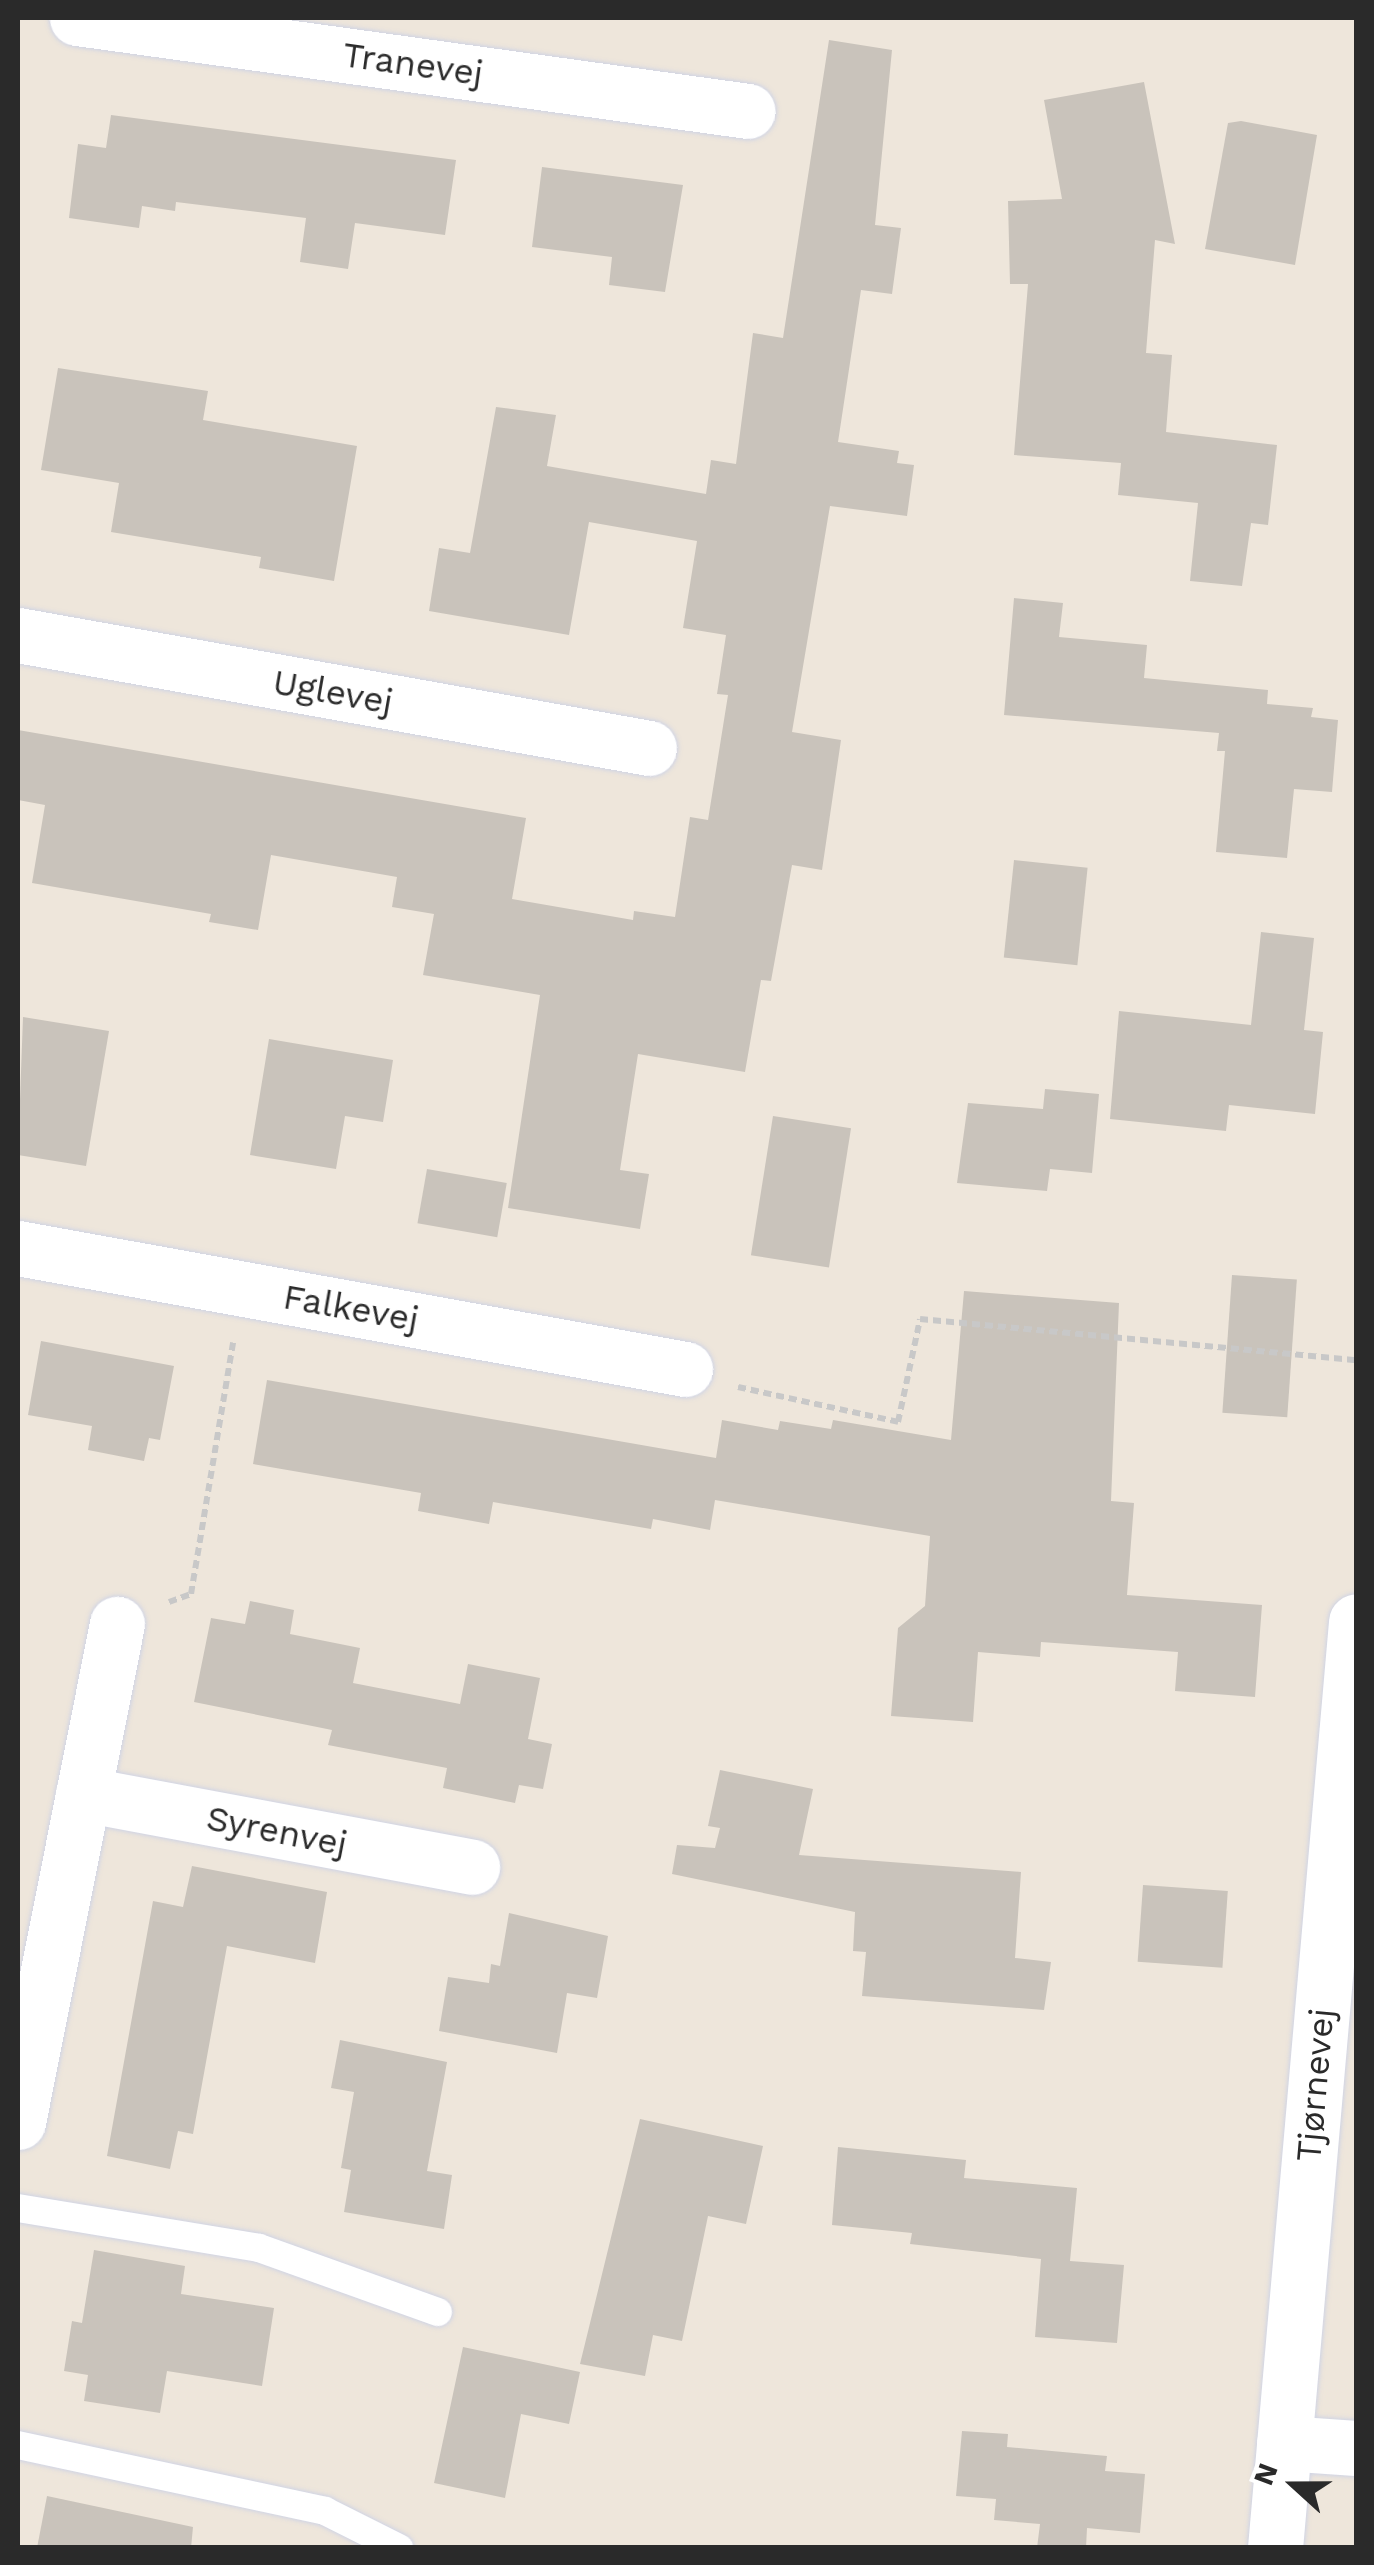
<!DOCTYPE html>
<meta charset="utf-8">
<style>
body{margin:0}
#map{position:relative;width:1374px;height:2565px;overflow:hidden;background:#eee6db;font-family:"Work Sans",sans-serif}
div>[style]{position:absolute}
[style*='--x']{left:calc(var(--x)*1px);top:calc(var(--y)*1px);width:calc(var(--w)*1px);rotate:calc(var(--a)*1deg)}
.building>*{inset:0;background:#c9c3bb;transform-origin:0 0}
.path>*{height:6px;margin-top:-3px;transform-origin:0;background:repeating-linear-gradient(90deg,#c8c8c8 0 8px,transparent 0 13px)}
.roads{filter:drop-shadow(0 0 2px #d0d4e4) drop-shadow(0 0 2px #d0d4e4)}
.service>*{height:28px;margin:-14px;padding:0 14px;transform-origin:14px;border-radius:14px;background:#fff}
.minor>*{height:55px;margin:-27.5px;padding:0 27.5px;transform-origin:27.5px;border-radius:27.5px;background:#fff}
span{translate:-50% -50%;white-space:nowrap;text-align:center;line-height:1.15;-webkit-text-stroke:8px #fff;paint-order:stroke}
.street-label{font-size:35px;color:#2a2a2a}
.frame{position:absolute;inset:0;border:20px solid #2a2a2a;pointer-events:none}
.north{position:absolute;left:1244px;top:2435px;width:100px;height:100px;-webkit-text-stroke:8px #fff;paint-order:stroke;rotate:291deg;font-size:28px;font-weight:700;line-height:40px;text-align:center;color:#2a2a2a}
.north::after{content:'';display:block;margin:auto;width:35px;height:45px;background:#2a2a2a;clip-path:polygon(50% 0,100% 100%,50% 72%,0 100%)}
</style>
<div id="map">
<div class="building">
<i style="clip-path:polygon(829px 40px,892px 50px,875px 225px,901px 228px,892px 294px,861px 290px,838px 442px,899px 451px,897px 463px,914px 465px,907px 516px,830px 506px,792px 732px,841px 740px,822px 870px,792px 865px,771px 981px,761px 980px,745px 1072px,638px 1054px,620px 1170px,649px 1174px,640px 1229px,508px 1208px,540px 995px,423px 975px,434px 914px,392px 907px,397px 877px,271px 855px,258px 930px,209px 922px,211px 914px,32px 883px,45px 805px,18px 800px,18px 730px,526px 818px,512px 899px,633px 920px,634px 911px,675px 917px,690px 817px,708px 820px,728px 695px,717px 694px,726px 635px,683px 628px,697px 541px,589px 522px,569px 635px,429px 611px,439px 548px,470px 553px,496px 407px,556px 415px,547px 466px,706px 494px,711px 460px,736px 464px,753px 333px,783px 338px)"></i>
<i style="clip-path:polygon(1144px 82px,1175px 244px,1155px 240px,1146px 353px,1172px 355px,1166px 432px,1277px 445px,1268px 525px,1251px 523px,1242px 586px,1190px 581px,1198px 503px,1118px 495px,1121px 463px,1014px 455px,1028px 284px,1010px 284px,1008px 201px,1062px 199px,1044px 100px)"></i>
<i style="clip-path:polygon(111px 115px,456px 160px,445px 235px,355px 223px,348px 269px,300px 262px,306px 218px,176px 202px,175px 211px,142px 206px,139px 228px,69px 218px,78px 144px,106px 148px)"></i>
<i style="clip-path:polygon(1241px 121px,1317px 135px,1295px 265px,1205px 249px,1228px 123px)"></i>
<i style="clip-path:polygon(542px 167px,683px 185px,665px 292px,609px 285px,612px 257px,532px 247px)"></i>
<i style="clip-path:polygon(58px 368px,208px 391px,203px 420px,357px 446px,334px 581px,259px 568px,261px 557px,111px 532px,119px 483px,41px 470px)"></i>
<i style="clip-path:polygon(1014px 598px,1063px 603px,1059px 637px,1147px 645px,1144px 678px,1268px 690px,1267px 704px,1313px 708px,1311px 717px,1338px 720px,1332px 792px,1294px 789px,1287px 858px,1216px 852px,1225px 751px,1217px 751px,1219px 733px,1004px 715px)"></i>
<i style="left:1014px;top:860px;width:74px;height:98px;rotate:6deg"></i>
<i style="clip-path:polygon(1261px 932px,1314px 938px,1304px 1030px,1323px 1032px,1315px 1114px,1229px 1105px,1226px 1131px,1110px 1119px,1119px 1011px,1251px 1025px)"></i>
<i style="clip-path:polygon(23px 1017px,109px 1031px,86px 1166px,18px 1155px)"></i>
<i style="clip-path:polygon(269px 1039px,393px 1060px,383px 1122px,345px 1116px,336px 1169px,250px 1155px)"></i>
<i style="clip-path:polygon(1045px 1089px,1099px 1094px,1092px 1173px,1050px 1169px,1047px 1191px,957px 1183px,968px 1103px,1043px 1109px)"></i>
<i style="left:773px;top:1116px;width:79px;height:141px;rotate:9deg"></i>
<i style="left:427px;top:1169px;width:81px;height:55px;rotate:10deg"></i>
<i style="left:1232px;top:1275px;width:65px;height:138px;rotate:4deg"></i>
<i style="clip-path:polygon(964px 1291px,1119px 1303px,1111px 1501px,1134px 1503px,1127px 1595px,1262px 1605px,1255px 1697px,1175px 1691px,1178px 1652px,1041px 1642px,1040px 1657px,978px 1652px,973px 1722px,891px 1716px,898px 1628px,925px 1606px,930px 1536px,715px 1500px,710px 1530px,653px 1519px,651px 1529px,493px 1502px,489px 1524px,418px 1511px,421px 1493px,253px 1464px,267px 1380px,716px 1458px,722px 1420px,778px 1430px,780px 1421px,831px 1429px,833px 1420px,951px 1440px)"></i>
<i style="clip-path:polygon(41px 1341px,174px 1366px,160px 1440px,149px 1438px,144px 1461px,88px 1450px,92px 1426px,28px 1415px)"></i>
<i style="clip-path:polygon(250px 1601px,294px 1610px,290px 1634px,360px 1648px,353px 1683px,460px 1704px,468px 1664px,540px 1678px,528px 1739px,552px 1744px,543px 1789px,519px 1785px,515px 1803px,443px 1788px,447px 1768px,328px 1745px,332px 1730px,194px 1702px,211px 1618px,245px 1624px)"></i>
<i style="clip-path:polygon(720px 1770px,813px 1789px,799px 1855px,1021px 1872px,1015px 1958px,1051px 1962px,1044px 2010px,862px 1996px,866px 1952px,853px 1951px,855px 1912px,672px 1874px,677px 1845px,715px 1848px,720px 1828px,708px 1826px)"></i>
<i style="clip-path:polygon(192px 1866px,327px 1892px,315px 1963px,227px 1946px,193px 2134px,178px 2131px,170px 2169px,107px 2156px,153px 1901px,183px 1907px)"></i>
<i style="left:1143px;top:1885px;width:85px;height:77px;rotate:4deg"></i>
<i style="clip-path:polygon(509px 1913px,608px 1936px,597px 1998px,567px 1993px,557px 2053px,439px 2031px,448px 1977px,489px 1983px,491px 1964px,500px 1966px)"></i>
<i style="clip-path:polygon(340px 2040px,447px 2062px,427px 2171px,452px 2175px,444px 2229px,344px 2212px,351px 2170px,341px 2168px,354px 2092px,331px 2088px)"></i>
<i style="clip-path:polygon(640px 2119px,763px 2146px,746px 2224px,708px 2216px,682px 2341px,653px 2335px,645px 2376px,580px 2364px)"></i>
<i style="clip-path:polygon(838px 2147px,966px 2160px,964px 2178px,1077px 2188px,1070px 2261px,1124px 2265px,1117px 2343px,1035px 2337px,1041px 2259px,910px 2244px,912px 2233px,832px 2225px)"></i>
<i style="clip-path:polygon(94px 2250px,185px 2266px,181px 2294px,274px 2308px,262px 2386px,167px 2371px,160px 2413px,84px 2401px,88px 2375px,64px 2371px,72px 2321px,82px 2323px)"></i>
<i style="clip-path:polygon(463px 2347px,580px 2372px,569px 2424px,521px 2414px,505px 2498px,434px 2483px)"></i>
<i style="clip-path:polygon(962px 2431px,1008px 2434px,1007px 2447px,1107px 2456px,1105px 2471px,1145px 2474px,1140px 2533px,1087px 2528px,1086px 2548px,1037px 2548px,1040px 2524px,994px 2520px,996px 2499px,956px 2496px)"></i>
<i style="clip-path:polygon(47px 2496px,193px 2527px,191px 2548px,37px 2548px)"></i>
</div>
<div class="path">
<i style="--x:738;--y:1387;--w:164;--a:12.3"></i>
<i style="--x:898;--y:1422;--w:105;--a:-77.9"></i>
<i style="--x:920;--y:1319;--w:438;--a:5.4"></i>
<i style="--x:169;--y:1602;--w:23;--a:-20"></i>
<i style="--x:191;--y:1594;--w:255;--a:-80.5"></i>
</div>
<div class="roads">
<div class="service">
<i style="--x:18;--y:2208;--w:244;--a:9.4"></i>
<i style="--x:259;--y:2248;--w:190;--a:19.7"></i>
<i style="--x:18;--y:2445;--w:314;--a:12.1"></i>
<i style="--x:325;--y:2511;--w:83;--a:26.6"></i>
</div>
<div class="minor">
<i style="--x:77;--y:18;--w:677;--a:7.89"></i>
<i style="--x:18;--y:635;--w:641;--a:10.15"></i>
<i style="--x:18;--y:1248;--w:678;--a:10.28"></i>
<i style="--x:83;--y:1794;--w:396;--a:10.6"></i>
<i style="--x:18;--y:2122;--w:508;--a:-78.76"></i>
<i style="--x:1284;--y:2443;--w:72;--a:4"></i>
<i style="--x:1275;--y:2548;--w:930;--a:-85"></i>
</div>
</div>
<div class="street-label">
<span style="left:413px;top:64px;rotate:8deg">Tranevej</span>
<span style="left:333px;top:692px;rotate:10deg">Uglevej</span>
<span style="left:351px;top:1308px;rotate:10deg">Falkevej</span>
<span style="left:277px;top:1831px;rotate:11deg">Syrenvej</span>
<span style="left:1315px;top:2085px;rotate:-85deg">Tjørnevej</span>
</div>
<div class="frame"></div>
<div class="north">N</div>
</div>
